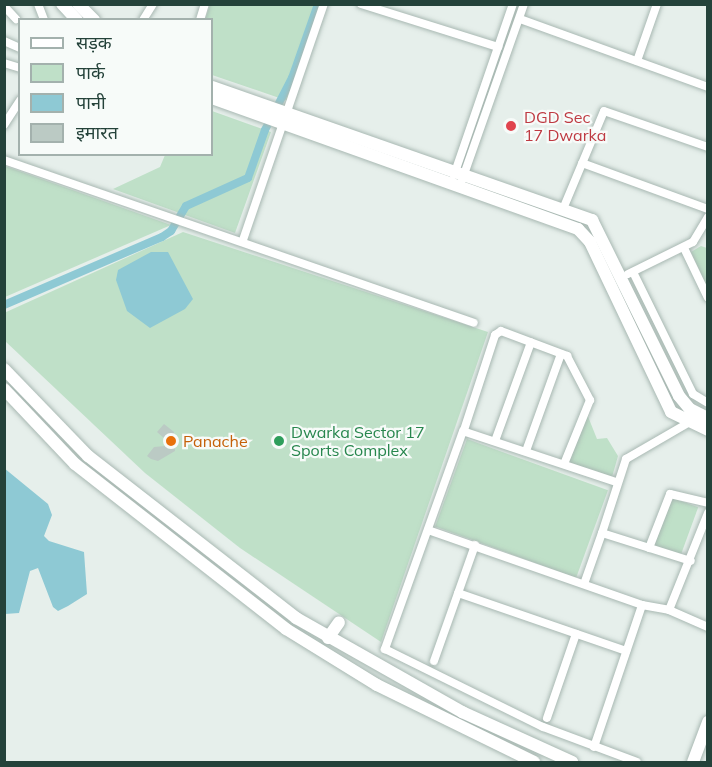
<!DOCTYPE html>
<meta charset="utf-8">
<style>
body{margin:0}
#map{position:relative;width:712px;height:767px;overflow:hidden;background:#e6efeb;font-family:Mulish,"Noto Sans Devanagari",sans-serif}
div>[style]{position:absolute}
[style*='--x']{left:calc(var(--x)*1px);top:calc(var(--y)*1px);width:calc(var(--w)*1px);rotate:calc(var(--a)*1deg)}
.green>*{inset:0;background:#bfe0c8;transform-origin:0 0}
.water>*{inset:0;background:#8ec9d4}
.canal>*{height:8px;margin:-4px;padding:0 4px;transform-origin:4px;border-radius:4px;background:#8ec9d4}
.building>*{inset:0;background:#bbcac4}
.roads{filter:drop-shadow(0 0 2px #a8b8b2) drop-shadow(0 0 2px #a8b8b2)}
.street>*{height:8px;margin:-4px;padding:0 4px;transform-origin:4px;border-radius:4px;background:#fff}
.secondary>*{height:12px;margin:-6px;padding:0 6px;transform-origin:6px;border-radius:6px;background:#fff}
.dots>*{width:16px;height:16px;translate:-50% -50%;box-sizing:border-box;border:3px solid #f7fbf9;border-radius:50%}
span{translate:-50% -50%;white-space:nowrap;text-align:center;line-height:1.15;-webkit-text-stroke:4.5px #f7fbf9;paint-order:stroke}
.health-label{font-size:16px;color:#be3a42}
.left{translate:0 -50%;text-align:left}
.leisure-label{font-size:16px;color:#27864d}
.food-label{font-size:16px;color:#c56008}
.frame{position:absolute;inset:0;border:6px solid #24423a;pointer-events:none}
.legend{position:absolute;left:18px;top:18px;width:195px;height:138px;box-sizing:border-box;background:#f7fbf9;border:2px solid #a3b1ad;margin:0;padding:8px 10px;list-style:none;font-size:18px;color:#24423a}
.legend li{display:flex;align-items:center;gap:12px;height:30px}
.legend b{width:30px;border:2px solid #a3b1ad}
</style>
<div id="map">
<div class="green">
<i style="clip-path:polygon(210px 5px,322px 5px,288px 101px,212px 75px,212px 20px,205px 20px)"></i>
<i style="clip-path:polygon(212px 111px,271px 132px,235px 233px,113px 189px,160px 167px,165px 155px,212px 154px)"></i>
<i style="clip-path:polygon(5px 166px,171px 225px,5px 297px)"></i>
<i style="clip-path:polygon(183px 232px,488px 332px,381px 642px,240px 548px,145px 473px,5px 341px,4px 313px)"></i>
<i style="clip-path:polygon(701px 246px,707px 248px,707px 287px,691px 252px)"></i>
<i style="clip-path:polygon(585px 409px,597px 439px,607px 438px,618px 456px,612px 477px,566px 462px)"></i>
<i style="left:467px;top:439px;width:150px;height:93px;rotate:20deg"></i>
<i style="left:670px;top:497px;width:30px;height:52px;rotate:20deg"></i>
</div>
<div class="water">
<i style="clip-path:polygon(151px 252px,168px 252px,193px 299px,185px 309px,150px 328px,127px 311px,116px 280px,118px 270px)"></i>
<i style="clip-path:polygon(4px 468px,48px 504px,52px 515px,44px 536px,49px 541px,84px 552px,87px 594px,68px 606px,58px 611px,53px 607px,38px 568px,30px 571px,19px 613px,5px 614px)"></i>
</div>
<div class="canal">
<i style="--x:4;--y:305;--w:172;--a:-23.3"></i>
<i style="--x:162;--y:237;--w:11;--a:-34"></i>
<i style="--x:171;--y:231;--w:29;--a:-59"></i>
<i style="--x:186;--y:206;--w:68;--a:-24.3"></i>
<i style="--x:248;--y:178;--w:51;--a:-70.5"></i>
<i style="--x:265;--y:130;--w:59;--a:-62.6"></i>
<i style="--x:292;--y:78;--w:78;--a:-70.6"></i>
</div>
<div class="building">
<i style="clip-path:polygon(164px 424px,174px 432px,175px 451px,158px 461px,151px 459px,147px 456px,154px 447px,165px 446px,165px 439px,157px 432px)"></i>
</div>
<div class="roads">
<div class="street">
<i style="--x:38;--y:4;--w:17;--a:69"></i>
<i style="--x:361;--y:4;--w:144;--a:17.4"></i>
<i style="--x:4;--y:6;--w:18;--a:47"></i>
<i style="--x:520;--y:19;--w:200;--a:19.9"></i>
<i style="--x:143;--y:20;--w:19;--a:-58"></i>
<i style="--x:200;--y:20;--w:17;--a:-73"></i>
<i style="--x:4;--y:41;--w:17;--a:24"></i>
<i style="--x:637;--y:61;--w:60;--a:-70.7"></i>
<i style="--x:4;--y:63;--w:17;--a:17"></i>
<i style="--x:4;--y:125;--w:30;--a:-57"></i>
<i style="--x:4;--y:160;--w:497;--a:19.1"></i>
<i style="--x:582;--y:163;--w:134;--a:20.1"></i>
<i style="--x:454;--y:175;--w:181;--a:-71"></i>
<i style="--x:462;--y:180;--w:187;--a:-70.6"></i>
<i style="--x:563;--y:209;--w:106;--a:-67.3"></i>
<i style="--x:604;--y:111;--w:110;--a:19.1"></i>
<i style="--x:243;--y:240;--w:250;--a:-71.1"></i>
<i style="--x:684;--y:248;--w:55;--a:64.4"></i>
<i style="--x:633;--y:272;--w:136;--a:63.8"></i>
<i style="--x:693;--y:394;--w:17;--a:31"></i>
<i style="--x:628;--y:274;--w:72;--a:-26.2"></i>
<i style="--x:693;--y:242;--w:29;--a:-59"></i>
<i style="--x:464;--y:430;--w:100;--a:-71.9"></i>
<i style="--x:495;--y:335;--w:7;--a:-34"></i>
<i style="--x:501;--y:331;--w:71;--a:20.7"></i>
<i style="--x:567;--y:356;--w:50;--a:62.4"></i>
<i style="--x:590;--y:400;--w:69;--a:112.1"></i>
<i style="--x:495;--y:441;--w:105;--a:-70"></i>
<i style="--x:526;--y:451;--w:103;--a:-70.2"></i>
<i style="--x:616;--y:482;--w:161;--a:-161.6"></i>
<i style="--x:463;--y:431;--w:232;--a:109.7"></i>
<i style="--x:385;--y:649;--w:176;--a:26.3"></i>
<i style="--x:543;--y:727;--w:100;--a:20.4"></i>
<i style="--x:428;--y:530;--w:227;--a:19.3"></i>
<i style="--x:642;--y:605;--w:27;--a:10"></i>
<i style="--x:669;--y:610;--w:105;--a:-68.1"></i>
<i style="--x:602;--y:533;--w:78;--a:-72"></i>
<i style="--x:626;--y:459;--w:72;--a:-30.1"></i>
<i style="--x:649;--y:548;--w:58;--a:-68.7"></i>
<i style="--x:670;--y:494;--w:39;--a:13"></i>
<i style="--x:584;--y:584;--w:54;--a:-70.6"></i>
<i style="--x:602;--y:533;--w:93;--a:17.5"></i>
<i style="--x:458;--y:593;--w:178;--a:19"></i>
<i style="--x:669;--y:610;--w:43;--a:23.6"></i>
<i style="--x:434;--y:661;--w:123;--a:-70.5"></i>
<i style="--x:547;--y:718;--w:89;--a:-71"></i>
<i style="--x:594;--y:747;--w:150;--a:-71.3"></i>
</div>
<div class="secondary">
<i style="--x:62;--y:4;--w:22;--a:47"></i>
<i style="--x:78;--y:4;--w:23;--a:45"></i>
<i style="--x:212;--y:87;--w:403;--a:19.3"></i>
<i style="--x:592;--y:220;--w:196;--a:63.7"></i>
<i style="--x:679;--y:396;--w:17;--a:50"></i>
<i style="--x:690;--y:409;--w:20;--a:27"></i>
<i style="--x:212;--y:98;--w:389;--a:19.7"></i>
<i style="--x:578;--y:229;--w:18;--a:47"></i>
<i style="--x:590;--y:242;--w:188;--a:64.5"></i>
<i style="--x:671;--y:412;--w:41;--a:25.9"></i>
<i style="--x:4;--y:369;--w:121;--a:46"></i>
<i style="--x:88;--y:456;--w:264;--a:37.9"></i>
<i style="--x:296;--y:618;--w:191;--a:29.5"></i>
<i style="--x:462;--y:712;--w:121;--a:24.4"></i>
<i style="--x:4;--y:389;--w:103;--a:46.6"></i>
<i style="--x:75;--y:464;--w:268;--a:38"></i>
<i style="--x:286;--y:629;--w:107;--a:31.6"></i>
<i style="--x:377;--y:685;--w:175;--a:26.1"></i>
<i style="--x:328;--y:638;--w:19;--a:-55"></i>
<i style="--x:693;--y:762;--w:43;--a:-69.4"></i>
</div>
</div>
<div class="dots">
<i style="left:511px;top:126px;background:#e0444e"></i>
<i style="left:171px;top:441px;background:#e8710a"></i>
<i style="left:279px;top:441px;background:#2e9e5b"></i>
</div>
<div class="health-label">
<span class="left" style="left:524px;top:126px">DGD Sec<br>17 Dwarka</span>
</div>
<div class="leisure-label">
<span class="left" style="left:291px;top:441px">Dwarka Sector 17<br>Sports Complex</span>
</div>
<div class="food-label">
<span class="left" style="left:183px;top:441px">Panache</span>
</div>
<div class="frame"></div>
<ul class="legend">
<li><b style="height:8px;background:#fff"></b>सड़क</li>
<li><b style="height:16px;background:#bfe0c8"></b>पार्क</li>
<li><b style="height:16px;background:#8ec9d4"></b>पानी</li>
<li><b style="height:16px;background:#bbcac4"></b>इमारत</li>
</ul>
</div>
